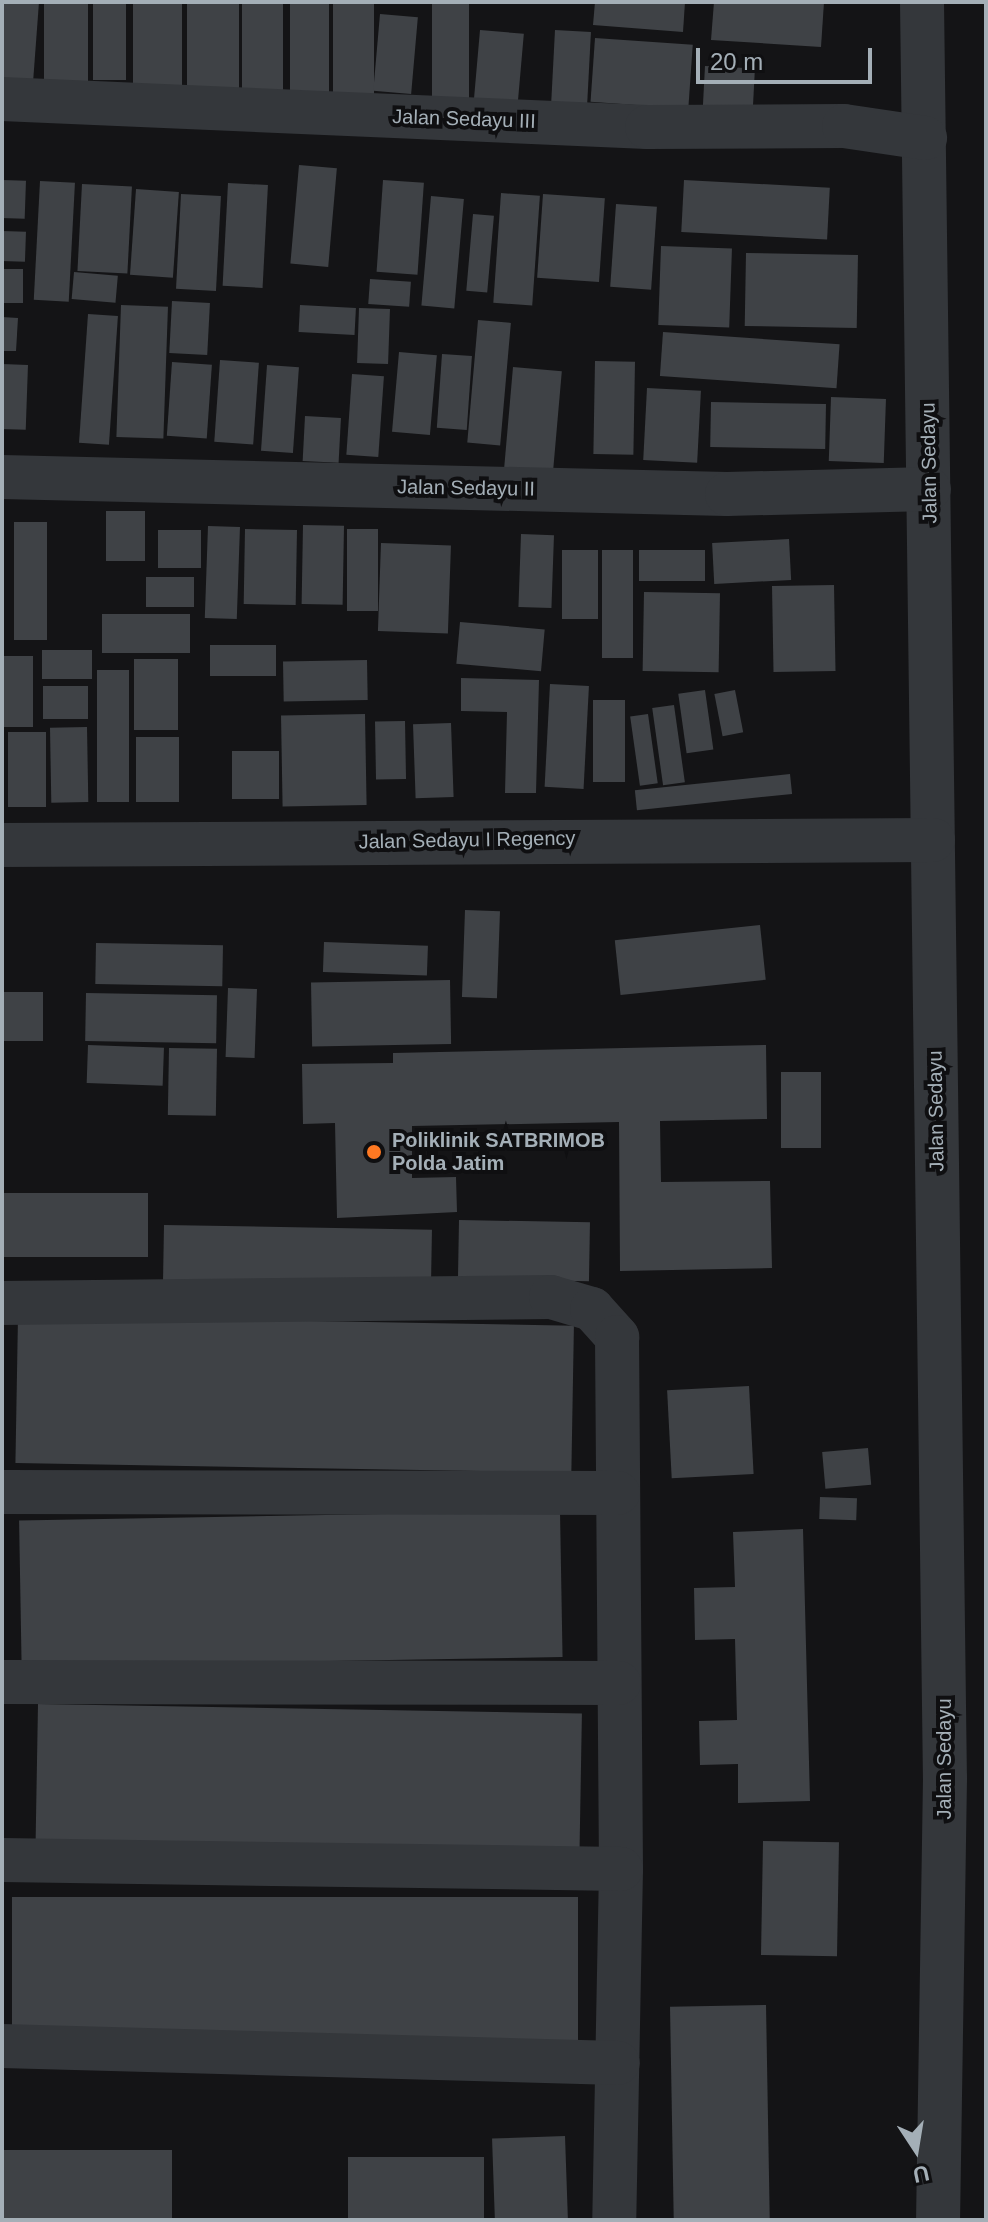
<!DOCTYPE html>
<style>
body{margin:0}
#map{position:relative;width:988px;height:2222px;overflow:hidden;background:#141416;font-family:Helvetica,sans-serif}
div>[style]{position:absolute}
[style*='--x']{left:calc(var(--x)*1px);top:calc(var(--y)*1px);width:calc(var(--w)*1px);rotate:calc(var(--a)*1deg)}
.green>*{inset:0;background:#1c241b;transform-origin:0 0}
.building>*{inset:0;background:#3f4246;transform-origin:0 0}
.minor>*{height:44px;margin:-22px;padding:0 22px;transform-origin:22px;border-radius:22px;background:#34373b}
.dots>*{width:22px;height:22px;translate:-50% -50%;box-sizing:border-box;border:4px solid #0f0f11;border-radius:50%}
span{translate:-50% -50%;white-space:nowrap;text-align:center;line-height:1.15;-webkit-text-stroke:8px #0f0f11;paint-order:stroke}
.street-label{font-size:20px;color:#a4afb7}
.poi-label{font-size:20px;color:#a4afb7;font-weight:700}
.left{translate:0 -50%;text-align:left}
.frame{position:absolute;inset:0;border:4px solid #a4afb7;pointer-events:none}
.north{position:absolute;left:876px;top:2110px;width:80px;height:80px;-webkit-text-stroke:6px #0f0f11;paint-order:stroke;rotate:168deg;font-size:22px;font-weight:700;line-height:32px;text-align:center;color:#a4afb7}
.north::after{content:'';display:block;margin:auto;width:28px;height:36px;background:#a4afb7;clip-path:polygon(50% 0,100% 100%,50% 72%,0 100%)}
.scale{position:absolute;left:696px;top:48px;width:176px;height:36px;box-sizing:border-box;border:4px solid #a4afb7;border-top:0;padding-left:10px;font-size:24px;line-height:28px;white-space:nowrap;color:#a4afb7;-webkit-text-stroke:6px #0f0f11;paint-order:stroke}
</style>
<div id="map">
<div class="green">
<i style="left:984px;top:2px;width:2px;height:2218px"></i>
</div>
<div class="building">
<i style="clip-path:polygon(2px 2px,39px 2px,32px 96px,2px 94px)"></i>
<i style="left:44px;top:2px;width:44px;height:84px"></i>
<i style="left:93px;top:2px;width:33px;height:78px"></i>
<i style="left:133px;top:2px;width:49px;height:98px"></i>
<i style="left:187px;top:2px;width:52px;height:93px"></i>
<i style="left:242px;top:2px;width:41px;height:97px"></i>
<i style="left:290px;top:2px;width:39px;height:97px"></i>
<i style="left:333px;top:2px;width:41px;height:93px"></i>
<i style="left:432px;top:2px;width:37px;height:104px"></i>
<i style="clip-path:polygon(595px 2px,685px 2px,683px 32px,593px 25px)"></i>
<i style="clip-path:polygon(714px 2px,824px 2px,821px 47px,711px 40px)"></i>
<i style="left:380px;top:14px;width:38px;height:77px;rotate:5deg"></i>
<i style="left:480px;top:30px;width:44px;height:75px;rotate:5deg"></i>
<i style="left:555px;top:30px;width:36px;height:74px;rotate:3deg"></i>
<i style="left:595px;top:38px;width:98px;height:64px;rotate:4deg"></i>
<i style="left:705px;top:66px;width:50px;height:46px;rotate:3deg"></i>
<i style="left:299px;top:165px;width:38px;height:99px;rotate:5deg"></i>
<i style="left:2px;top:180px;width:24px;height:38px;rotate:2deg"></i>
<i style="left:383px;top:180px;width:41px;height:92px;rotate:4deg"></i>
<i style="left:684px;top:180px;width:146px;height:52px;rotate:3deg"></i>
<i style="left:40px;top:181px;width:35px;height:119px;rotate:3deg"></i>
<i style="left:228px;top:183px;width:40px;height:103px;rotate:3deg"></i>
<i style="left:82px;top:184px;width:50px;height:87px;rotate:3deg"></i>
<i style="left:136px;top:189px;width:43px;height:86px;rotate:4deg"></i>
<i style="left:501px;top:193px;width:39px;height:110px;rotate:4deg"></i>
<i style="left:181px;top:194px;width:40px;height:95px;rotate:3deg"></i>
<i style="left:543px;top:194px;width:62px;height:84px;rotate:4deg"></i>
<i style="left:431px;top:196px;width:33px;height:110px;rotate:5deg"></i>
<i style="left:616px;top:204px;width:41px;height:83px;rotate:4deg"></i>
<i style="left:473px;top:214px;width:21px;height:77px;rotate:5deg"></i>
<i style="left:2px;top:231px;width:24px;height:30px;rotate:2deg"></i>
<i style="left:661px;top:246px;width:71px;height:79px;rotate:2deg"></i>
<i style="left:746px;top:253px;width:112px;height:73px;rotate:1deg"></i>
<i style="left:2px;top:269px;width:21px;height:34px"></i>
<i style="left:74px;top:272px;width:44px;height:27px;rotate:5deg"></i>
<i style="left:370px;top:279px;width:41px;height:25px;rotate:4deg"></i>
<i style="left:172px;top:301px;width:38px;height:52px;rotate:3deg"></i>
<i style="left:121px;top:305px;width:47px;height:132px;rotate:2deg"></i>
<i style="left:300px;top:305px;width:56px;height:27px;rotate:3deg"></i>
<i style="left:359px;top:308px;width:31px;height:55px;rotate:2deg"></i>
<i style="left:88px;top:314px;width:30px;height:129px;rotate:4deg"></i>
<i style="clip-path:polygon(2px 317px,18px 318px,16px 351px,2px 351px)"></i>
<i style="left:478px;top:320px;width:33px;height:123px;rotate:5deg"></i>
<i style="left:663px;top:332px;width:177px;height:44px;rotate:4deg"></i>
<i style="left:399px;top:352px;width:38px;height:80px;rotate:5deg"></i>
<i style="left:442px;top:354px;width:30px;height:74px;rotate:4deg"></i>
<i style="left:220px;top:360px;width:39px;height:82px;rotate:4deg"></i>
<i style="left:595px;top:361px;width:40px;height:93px;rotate:1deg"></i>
<i style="left:172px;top:362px;width:40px;height:74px;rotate:4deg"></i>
<i style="left:2px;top:364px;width:26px;height:65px;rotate:2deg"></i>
<i style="left:267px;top:365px;width:32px;height:86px;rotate:4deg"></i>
<i style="left:513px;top:367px;width:49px;height:107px;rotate:5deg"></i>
<i style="left:352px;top:374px;width:32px;height:81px;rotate:4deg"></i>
<i style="left:647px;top:388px;width:54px;height:72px;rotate:3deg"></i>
<i style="left:831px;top:397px;width:55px;height:64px;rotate:2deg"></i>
<i style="left:711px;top:402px;width:115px;height:45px;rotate:1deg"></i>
<i style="left:305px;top:416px;width:36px;height:45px;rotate:3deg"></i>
<i style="left:145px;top:511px;width:50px;height:39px;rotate:90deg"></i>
<i style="left:14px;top:522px;width:33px;height:118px"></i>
<i style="left:303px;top:525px;width:41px;height:79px;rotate:1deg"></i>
<i style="left:208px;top:526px;width:32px;height:92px;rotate:2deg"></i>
<i style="left:245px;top:529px;width:52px;height:75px;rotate:1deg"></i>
<i style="left:347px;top:529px;width:31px;height:82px"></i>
<i style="left:158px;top:530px;width:43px;height:38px"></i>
<i style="left:521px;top:534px;width:33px;height:73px;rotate:2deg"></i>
<i style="left:789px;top:539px;width:41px;height:77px;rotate:87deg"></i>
<i style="left:381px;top:543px;width:70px;height:88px;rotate:2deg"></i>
<i style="left:562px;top:550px;width:36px;height:69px"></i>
<i style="left:602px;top:550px;width:31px;height:108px"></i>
<i style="left:705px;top:550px;width:31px;height:66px;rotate:90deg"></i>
<i style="left:146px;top:577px;width:48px;height:30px"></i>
<i style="left:834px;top:585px;width:86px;height:62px;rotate:89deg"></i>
<i style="left:644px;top:592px;width:76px;height:79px;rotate:1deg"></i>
<i style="left:190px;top:614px;width:39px;height:88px;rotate:90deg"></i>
<i style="left:460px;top:622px;width:85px;height:42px;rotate:5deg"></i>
<i style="left:276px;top:645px;width:31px;height:66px;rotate:90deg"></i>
<i style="left:42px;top:650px;width:50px;height:29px"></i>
<i style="left:2px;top:656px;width:31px;height:71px"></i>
<i style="left:134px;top:659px;width:44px;height:71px"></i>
<i style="left:367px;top:660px;width:40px;height:84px;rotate:89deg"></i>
<i style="left:129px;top:670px;width:132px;height:32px;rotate:90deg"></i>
<i style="clip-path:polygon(461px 678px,539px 680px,536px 793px,505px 793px,507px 712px,461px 711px)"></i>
<i style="left:550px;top:684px;width:39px;height:103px;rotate:3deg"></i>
<i style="left:88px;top:686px;width:33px;height:45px;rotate:90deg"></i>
<i style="left:705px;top:690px;width:60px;height:27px;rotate:82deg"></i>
<i style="left:735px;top:690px;width:43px;height:21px;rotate:79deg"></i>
<i style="left:593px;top:700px;width:32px;height:82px"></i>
<i style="left:674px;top:705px;width:78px;height:22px;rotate:82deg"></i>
<i style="left:365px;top:714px;width:91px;height:84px;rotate:89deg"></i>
<i style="left:648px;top:714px;width:70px;height:18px;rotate:82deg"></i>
<i style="left:405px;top:721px;width:58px;height:30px;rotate:89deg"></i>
<i style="left:451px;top:723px;width:74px;height:38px;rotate:88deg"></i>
<i style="left:87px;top:727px;width:75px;height:37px;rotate:89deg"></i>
<i style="left:8px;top:732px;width:38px;height:75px"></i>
<i style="left:136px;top:737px;width:43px;height:65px"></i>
<i style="left:232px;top:751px;width:47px;height:48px"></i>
<i style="left:790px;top:774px;width:20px;height:156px;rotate:84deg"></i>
<i style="left:465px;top:910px;width:35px;height:87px;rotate:2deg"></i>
<i style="left:760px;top:925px;width:55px;height:146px;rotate:84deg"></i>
<i style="left:324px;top:942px;width:104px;height:30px;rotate:2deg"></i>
<i style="left:96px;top:943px;width:127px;height:41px;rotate:1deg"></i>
<i style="left:450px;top:980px;width:64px;height:139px;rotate:89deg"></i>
<i style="left:228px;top:988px;width:29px;height:69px;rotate:2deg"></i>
<i style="left:2px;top:992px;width:41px;height:49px"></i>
<i style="left:86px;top:993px;width:131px;height:48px;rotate:1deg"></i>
<i style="left:88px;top:1045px;width:76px;height:38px;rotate:2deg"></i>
<i style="clip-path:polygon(766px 1045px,767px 1119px,660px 1121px,661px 1182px,770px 1181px,772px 1268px,620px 1271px,619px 1122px,412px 1126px,412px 1178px,456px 1177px,457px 1212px,337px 1218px,335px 1123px,303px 1124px,302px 1064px,393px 1063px,393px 1053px)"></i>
<i style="left:169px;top:1048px;width:48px;height:67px;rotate:1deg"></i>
<i style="left:821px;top:1072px;width:76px;height:40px;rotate:90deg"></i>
<i style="left:148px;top:1193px;width:64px;height:146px;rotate:90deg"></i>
<i style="left:459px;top:1220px;width:131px;height:59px;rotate:1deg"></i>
<i style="left:164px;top:1225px;width:268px;height:60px;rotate:1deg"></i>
<i style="left:18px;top:1316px;width:556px;height:147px;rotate:1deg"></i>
<i style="left:749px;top:1386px;width:88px;height:82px;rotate:87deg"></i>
<i style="left:868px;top:1448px;width:37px;height:46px;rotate:85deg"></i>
<i style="left:820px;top:1497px;width:37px;height:22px;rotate:2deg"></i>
<i style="left:560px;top:1511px;width:146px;height:541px;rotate:89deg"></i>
<i style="clip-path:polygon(803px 1529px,810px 1801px,738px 1803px,738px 1764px,700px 1765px,699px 1721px,737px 1720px,735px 1639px,695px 1640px,694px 1588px,735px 1587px,733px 1532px)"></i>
<i style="left:38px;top:1704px;width:544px;height:142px;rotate:1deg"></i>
<i style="left:763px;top:1841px;width:76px;height:114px;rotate:1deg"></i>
<i style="left:12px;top:1897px;width:566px;height:143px"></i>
<i style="left:766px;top:2005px;width:215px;height:96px;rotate:89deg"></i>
<i style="left:565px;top:2136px;width:84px;height:73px;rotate:88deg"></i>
<i style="left:2px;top:2150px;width:170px;height:70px"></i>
<i style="left:348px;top:2157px;width:136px;height:63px"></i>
</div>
<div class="minor">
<i style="--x:922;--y:2;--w:1776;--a:89.26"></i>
<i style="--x:945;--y:1778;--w:442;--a:90.9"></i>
<i style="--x:2;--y:99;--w:646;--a:2.49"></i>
<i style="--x:647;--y:127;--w:197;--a:-0.3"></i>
<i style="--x:844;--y:126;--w:82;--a:8.4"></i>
<i style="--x:2;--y:477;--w:725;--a:1.34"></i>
<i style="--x:727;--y:494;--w:202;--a:-1.4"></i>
<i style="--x:2;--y:845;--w:931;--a:-0.31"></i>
<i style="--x:2;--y:1303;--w:549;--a:-0.63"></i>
<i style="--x:551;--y:1297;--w:43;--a:16.3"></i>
<i style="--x:592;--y:1309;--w:38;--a:48"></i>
<i style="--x:617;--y:1337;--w:532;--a:89.57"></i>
<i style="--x:621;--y:1869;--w:351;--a:91.1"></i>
<i style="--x:2;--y:1492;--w:616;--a:0.09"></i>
<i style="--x:2;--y:1682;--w:617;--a:0.09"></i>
<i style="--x:2;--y:1860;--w:619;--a:0.83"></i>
<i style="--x:2;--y:2046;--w:616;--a:1.58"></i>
</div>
<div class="dots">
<i style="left:374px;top:1152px;background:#ff7922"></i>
</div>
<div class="street-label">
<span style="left:464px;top:119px;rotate:2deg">Jalan Sedayu III</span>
<span style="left:929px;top:463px;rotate:-91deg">Jalan Sedayu</span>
<span style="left:466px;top:488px;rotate:1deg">Jalan Sedayu II</span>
<span style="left:467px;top:840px;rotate:-1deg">Jalan Sedayu I Regency</span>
<span style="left:936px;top:1111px;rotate:-91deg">Jalan Sedayu</span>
<span style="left:944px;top:1759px;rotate:-90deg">Jalan Sedayu</span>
</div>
<div class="poi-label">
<span class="left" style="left:392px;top:1152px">Poliklinik SATBRIMOB<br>Polda Jatim</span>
</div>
<div class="frame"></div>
<div class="north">U</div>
<div class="scale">20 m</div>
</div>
